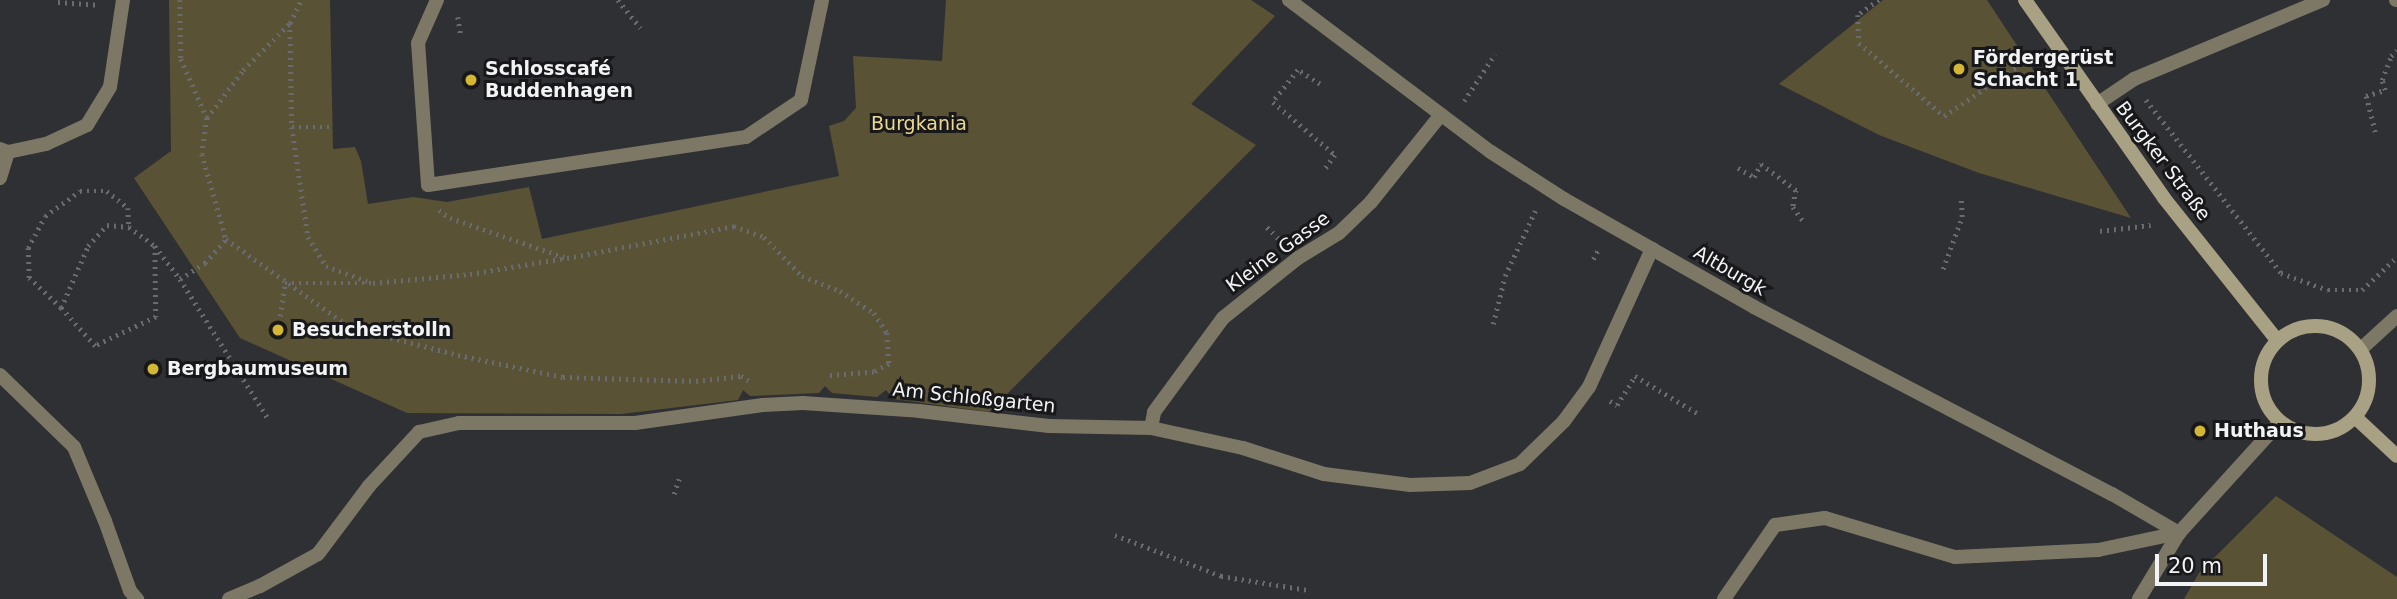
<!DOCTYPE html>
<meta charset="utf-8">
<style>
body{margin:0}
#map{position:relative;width:2397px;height:599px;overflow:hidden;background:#2f3033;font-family:"DejaVu Sans",sans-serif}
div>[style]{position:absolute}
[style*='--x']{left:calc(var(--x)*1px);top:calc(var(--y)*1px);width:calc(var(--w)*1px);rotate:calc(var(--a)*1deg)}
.green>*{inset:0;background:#595235}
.path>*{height:4.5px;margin-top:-2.25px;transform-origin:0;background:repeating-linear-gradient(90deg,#6a6b6e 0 2px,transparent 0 7px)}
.service>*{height:14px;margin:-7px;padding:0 7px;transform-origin:7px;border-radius:7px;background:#7d7866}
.pedestrian>*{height:14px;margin:-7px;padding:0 7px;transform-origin:7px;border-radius:7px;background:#7d7866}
.minor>*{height:14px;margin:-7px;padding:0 7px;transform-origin:7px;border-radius:7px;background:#7d7866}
.secondary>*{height:14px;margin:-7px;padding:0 7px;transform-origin:7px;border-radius:7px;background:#a9a183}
.secondary>.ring{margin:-7px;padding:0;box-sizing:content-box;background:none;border:14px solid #a9a183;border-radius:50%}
.dots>*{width:19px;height:19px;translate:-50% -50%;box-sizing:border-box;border:4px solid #18181a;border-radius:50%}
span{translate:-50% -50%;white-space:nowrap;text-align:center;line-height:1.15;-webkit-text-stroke:6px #18181a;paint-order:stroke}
.poi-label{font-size:19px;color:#f2f3f5;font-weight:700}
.left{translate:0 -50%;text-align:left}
.park-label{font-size:19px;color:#ecd991}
.street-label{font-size:19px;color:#f2f3f5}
.scale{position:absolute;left:2155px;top:554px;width:112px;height:32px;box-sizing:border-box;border:4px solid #f2f3f5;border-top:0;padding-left:9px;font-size:21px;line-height:24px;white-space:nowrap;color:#f2f3f5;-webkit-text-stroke:5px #18181a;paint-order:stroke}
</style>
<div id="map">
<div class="green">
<i style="clip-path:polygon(169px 0,330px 0,333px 149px,355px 147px,361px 161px,368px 204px,413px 197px,447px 202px,529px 187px,542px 239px,839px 176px,829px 126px,844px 121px,856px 108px,853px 56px,942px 61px,946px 0,1251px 0,1275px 16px,1191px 104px,1256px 145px,989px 412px,894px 399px,886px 390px,877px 397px,832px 393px,825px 386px,819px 393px,750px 396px,743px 390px,738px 400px,621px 414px,407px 413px,240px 338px,134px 178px,171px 151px)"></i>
<i style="clip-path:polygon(1883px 0,1987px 0,2131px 218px,1979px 173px,1879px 135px,1779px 84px)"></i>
<i style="clip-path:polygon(2276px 496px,2397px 577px,2397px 599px,2184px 599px,2199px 573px)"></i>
</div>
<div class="path">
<i style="--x:180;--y:0;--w:59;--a:89"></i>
<i style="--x:181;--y:59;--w:64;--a:66.2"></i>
<i style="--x:207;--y:118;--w:36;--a:98"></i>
<i style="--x:202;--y:154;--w:88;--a:74.2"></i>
<i style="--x:226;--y:239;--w:152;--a:35.4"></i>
<i style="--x:350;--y:327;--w:112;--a:14.5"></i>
<i style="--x:458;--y:355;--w:107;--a:11.8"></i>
<i style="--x:563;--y:377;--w:133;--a:1.7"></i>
<i style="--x:696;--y:381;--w:45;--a:-6.3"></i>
<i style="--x:741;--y:376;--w:9;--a:32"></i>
<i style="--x:618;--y:0;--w:36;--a:51"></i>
<i style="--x:1879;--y:0;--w:26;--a:144"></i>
<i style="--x:1858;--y:15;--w:28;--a:88"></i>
<i style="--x:1859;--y:43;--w:112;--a:40.7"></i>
<i style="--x:1944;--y:116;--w:107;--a:-34"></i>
<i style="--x:58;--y:2;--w:39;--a:4"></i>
<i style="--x:458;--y:17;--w:20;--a:81"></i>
<i style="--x:290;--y:23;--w:104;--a:88.9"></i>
<i style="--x:292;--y:127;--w:111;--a:81.7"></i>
<i style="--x:308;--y:237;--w:34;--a:58"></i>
<i style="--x:326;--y:266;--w:44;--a:20.1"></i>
<i style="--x:1320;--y:84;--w:26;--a:-148"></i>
<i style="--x:1298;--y:70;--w:41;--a:128"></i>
<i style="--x:1273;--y:102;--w:82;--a:40.5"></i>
<i style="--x:1335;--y:155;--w:16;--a:125"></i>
<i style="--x:2146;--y:100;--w:219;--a:52"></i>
<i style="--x:2281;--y:273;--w:50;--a:19.9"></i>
<i style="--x:2328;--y:290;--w:34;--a:0"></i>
<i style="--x:2362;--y:290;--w:48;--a:-43.3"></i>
<i style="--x:1464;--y:101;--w:56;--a:-56.6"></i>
<i style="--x:207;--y:118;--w:60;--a:-53.1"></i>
<i style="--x:243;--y:70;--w:66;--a:-45"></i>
<i style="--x:290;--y:23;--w:25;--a:-64"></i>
<i style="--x:292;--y:127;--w:39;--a:0"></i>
<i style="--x:2375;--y:132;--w:37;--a:-104"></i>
<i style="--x:2366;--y:96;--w:20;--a:-18"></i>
<i style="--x:2385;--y:90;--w:10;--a:-107"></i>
<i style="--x:2382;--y:80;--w:26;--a:-69"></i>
<i style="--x:2391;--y:56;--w:8;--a:-45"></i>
<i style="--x:1738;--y:168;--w:18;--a:29"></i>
<i style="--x:1754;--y:177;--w:15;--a:-62"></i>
<i style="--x:1761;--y:164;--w:44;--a:36.6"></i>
<i style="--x:1796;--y:190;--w:17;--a:100"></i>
<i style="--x:1793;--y:207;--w:17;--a:54"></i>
<i style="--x:439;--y:210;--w:14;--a:36"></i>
<i style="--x:450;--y:218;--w:124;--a:18.9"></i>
<i style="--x:567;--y:258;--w:170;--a:-10.8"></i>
<i style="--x:734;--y:226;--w:32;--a:20"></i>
<i style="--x:764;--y:237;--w:54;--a:45.7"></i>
<i style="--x:802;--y:276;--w:41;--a:21.5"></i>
<i style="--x:840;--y:291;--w:40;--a:32.9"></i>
<i style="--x:874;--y:313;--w:24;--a:57"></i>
<i style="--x:887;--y:333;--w:31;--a:86"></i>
<i style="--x:889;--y:364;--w:17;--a:152"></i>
<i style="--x:874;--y:372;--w:48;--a:175.2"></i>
<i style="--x:1267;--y:227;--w:20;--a:45"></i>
<i style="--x:2100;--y:231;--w:51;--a:-6.7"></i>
<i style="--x:155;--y:246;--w:71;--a:89.2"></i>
<i style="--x:156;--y:317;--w:68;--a:154.6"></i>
<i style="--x:95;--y:346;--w:51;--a:-131.8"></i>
<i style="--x:61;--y:308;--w:68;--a:-66.5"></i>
<i style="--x:88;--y:246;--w:28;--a:-48"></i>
<i style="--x:107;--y:225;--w:22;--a:5"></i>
<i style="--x:129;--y:227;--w:32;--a:36"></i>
<i style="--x:155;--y:246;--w:41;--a:52.9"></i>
<i style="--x:180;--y:279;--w:30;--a:-33"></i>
<i style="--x:205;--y:263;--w:32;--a:-49"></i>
<i style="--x:1593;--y:259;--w:14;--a:-60"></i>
<i style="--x:1943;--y:269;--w:55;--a:-69.9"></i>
<i style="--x:1962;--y:217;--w:18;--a:-93"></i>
<i style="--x:180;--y:279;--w:167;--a:57.7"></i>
<i style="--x:61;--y:308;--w:44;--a:-136.8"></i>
<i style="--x:29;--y:278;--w:30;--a:-92"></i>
<i style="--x:28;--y:248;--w:36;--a:-62"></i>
<i style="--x:45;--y:216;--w:43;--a:-35.5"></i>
<i style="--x:80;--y:191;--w:27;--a:0"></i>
<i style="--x:107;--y:191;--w:27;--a:39"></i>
<i style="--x:128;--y:208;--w:19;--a:87"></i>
<i style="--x:1493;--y:324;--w:49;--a:-76"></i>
<i style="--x:1505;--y:276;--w:72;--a:-65.2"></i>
<i style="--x:278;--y:330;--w:48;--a:-81.5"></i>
<i style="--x:285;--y:283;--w:88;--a:0"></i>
<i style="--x:373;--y:283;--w:97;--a:-5.3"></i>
<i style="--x:470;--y:274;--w:97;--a:-9.5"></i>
<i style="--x:1610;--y:401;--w:8;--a:30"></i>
<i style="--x:1617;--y:405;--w:34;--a:-58"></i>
<i style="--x:1635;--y:376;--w:72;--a:30.8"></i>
<i style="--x:674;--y:494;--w:16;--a:-72"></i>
<i style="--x:1115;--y:535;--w:114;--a:21.1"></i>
<i style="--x:1221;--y:576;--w:87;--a:9.2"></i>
</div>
<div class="service">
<i style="--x:2396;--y:0;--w:1;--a:0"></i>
<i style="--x:2097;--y:104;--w:45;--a:-34"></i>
<i style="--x:2134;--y:79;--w:205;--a:-22.7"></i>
<i style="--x:428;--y:185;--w:322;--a:-8.6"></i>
<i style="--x:746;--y:137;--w:66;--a:-33.9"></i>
<i style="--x:801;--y:100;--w:102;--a:-78.1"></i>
<i style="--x:1724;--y:599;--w:90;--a:-55.4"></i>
<i style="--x:1775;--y:525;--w:50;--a:-8"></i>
<i style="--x:1825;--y:518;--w:136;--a:16.7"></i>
<i style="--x:1955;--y:557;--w:143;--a:-2.8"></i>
<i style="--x:2098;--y:550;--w:83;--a:-11.9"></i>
</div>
<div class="pedestrian">
<i style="--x:428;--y:185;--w:142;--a:-94"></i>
<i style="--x:418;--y:43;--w:47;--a:-66.2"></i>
</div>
<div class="minor">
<i style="--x:1289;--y:0;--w:253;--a:37"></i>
<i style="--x:1491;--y:152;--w:87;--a:32.8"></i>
<i style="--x:1564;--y:199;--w:219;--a:29.6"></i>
<i style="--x:1754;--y:307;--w:404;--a:27.6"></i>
<i style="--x:2112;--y:494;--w:78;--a:30.2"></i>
<i style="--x:0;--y:149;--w:9;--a:21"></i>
<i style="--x:8;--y:152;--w:39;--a:-12"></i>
<i style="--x:46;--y:144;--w:45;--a:-24.9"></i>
<i style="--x:87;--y:125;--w:44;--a:-58.8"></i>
<i style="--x:110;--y:87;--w:88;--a:-81.5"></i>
<i style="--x:0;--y:178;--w:27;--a:-73"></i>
<i style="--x:2361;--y:349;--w:49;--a:-42.5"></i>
<i style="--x:0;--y:375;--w:103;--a:44.2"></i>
<i style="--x:74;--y:447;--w:80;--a:67.3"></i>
<i style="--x:105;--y:521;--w:74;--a:70.3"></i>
<i style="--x:130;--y:591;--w:11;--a:49"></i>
<i style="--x:1151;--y:428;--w:16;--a:-79"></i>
<i style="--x:1154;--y:412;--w:117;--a:-53.7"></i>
<i style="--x:1223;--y:318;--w:96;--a:-38.7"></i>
<i style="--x:1298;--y:258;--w:48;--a:-31.4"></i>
<i style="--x:1339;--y:233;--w:45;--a:-44.1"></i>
<i style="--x:1371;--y:202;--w:110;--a:-51.3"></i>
<i style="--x:229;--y:599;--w:34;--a:-23"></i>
<i style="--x:260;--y:586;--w:66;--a:-28.9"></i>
<i style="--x:318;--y:554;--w:85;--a:-53.1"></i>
<i style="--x:369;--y:486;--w:74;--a:-47.2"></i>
<i style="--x:419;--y:432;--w:41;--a:-12.7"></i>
<i style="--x:459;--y:423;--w:176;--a:0"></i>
<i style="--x:635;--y:423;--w:129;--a:-8"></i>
<i style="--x:763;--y:405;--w:40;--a:-2.9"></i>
<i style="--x:803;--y:403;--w:116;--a:3.9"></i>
<i style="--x:919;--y:411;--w:131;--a:6.6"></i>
<i style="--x:1049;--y:426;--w:102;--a:1.1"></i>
<i style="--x:1151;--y:428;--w:94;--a:12.3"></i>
<i style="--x:1243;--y:448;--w:85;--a:17.8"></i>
<i style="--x:1324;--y:474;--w:87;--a:7.3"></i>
<i style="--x:1410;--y:485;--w:60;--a:-1.9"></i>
<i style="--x:1470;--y:483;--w:53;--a:-20.8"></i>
<i style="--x:1520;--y:464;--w:62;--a:-44.3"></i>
<i style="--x:1564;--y:421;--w:42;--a:-53.7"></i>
<i style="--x:1589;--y:387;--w:152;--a:-65.5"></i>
<i style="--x:2139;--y:599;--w:77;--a:-58.8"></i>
<i style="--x:2179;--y:533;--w:150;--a:-47.7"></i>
</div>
<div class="secondary">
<i style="--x:2025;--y:0;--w:242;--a:54.9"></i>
<i style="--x:2164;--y:198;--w:181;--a:51.5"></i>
<i class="ring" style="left:2261px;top:326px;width:94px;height:94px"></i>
<i style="--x:2355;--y:417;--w:57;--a:42.9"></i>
</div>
<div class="dots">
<i style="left:1959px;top:69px;background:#d4b635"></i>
<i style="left:471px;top:80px;background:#d4b635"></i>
<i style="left:278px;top:330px;background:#d4b635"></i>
<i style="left:153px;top:369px;background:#d4b635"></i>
<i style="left:2200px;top:431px;background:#d4b635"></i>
</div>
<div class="poi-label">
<span class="left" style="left:1973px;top:69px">Fördergerüst<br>Schacht 1</span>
<span class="left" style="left:485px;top:80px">Schlosscafé<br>Buddenhagen</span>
<span class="left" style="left:292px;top:330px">Besucherstolln</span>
<span class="left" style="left:167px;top:369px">Bergbaumuseum</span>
<span class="left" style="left:2214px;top:431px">Huthaus</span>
</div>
<div class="park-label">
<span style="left:919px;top:124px">Burgkania</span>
</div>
<div class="street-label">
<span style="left:2163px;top:161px;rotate:53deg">Burgker Straße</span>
<span style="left:1278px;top:252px;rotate:-36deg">Kleine Gasse</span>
<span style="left:1730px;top:271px;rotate:30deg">Altburgk</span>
<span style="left:974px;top:398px;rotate:6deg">Am Schloßgarten</span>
</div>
<div class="scale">20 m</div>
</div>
